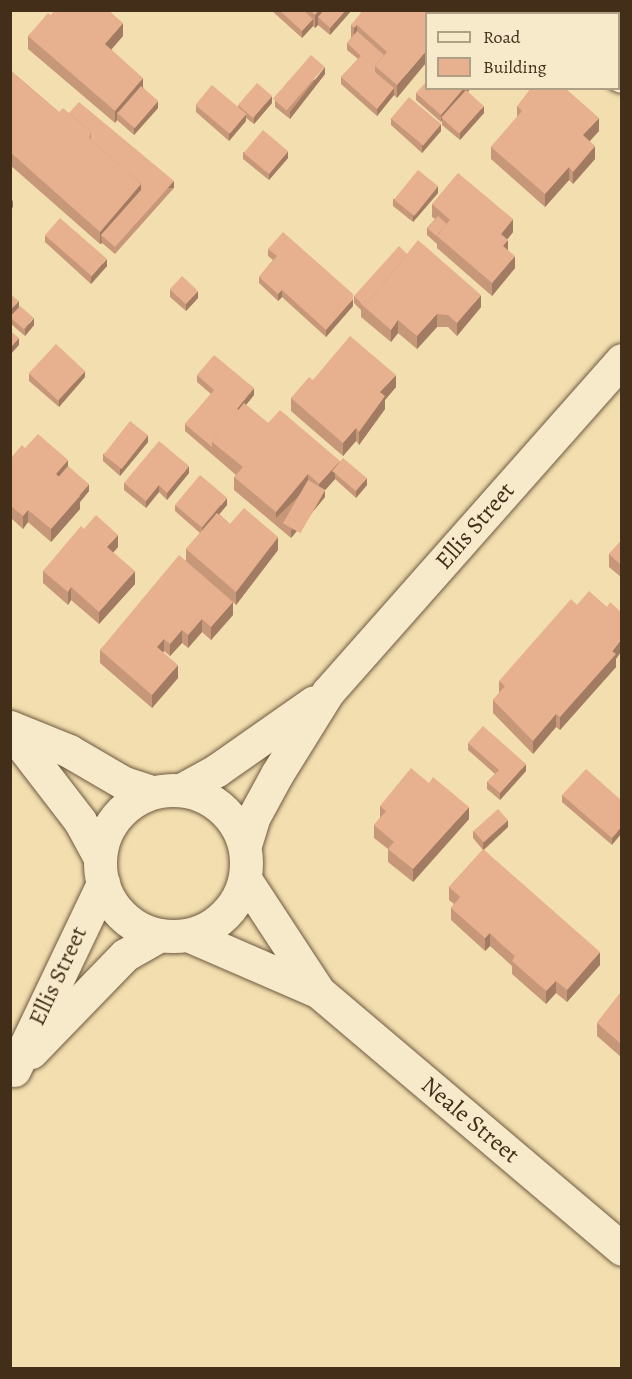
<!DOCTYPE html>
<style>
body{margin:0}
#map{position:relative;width:632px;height:1379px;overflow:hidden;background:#f2deaf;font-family:Alegreya,serif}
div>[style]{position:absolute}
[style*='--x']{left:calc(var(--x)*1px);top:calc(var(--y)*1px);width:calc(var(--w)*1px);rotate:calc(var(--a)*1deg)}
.roads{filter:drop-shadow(0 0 2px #6f5a3f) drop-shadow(0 0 2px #6f5a3f)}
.minor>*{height:33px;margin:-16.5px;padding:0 16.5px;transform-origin:16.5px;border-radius:16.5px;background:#f7eacb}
.minor>.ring{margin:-16.5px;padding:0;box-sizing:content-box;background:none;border:33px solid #f7eacb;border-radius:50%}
.wall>*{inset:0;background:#c7977a}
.shaded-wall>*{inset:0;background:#a27b63;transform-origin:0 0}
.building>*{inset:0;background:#e7b08e;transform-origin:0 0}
span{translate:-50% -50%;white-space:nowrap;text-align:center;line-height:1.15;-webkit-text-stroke:5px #f7eacb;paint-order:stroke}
.street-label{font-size:24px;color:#432e1a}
.frame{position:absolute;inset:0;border:12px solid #432e1a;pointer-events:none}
.legend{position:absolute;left:425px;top:12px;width:195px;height:78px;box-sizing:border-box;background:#f7eacb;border:2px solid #af9f84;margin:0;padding:8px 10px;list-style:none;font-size:18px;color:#432e1a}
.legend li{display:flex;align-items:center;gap:12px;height:30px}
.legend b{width:30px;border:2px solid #af9f84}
</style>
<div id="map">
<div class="roads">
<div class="minor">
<i style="--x:545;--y:10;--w:6;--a:45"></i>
<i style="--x:618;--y:74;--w:4;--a:27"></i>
<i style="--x:10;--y:727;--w:64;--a:22.1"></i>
<i style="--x:69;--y:751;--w:64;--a:30.2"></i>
<i style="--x:124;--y:783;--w:29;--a:18"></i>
<i style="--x:10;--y:730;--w:115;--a:52.4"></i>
<i style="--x:80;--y:821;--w:42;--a:61.6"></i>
<i style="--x:183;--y:789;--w:39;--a:-29"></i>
<i style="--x:217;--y:770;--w:118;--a:-35"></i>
<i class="ring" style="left:100px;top:790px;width:113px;height:113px"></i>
<i style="--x:245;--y:845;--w:28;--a:-73"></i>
<i style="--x:253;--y:818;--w:50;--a:-61.4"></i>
<i style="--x:277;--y:774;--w:97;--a:-58.1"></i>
<i style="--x:328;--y:692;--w:443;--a:-48.5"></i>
<i style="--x:245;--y:879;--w:135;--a:56.8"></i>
<i style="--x:319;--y:992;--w:397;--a:40.3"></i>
<i style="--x:188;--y:935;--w:141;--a:23.5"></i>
<i style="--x:31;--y:1052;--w:135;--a:-45.9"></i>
<i style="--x:125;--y:955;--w:40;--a:-29.7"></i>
<i style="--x:14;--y:1070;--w:207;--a:-64.5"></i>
</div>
</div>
<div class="wall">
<i style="clip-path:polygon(271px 10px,352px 10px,330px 35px,318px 25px,315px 28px,313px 26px,302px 38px)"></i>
<i style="clip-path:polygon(424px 10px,397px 98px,394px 95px,377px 116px,341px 84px,341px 77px,358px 59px,347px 50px,347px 43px,351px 38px,351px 25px)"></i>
<i style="clip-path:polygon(51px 15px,123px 36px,111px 49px,143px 87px,158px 108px,134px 135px,117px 120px,115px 123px,28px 49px,28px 36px)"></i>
<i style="clip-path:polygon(10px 70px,59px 112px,69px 113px,174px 188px,115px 254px,102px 243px,100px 244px,10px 165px)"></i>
<i style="clip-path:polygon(325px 74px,290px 119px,275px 107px,275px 100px)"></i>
<i style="clip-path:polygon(426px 88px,471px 88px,468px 92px,484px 113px,460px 140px,442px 125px,442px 120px,441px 122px,416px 100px,416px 93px)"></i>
<i style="clip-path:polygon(272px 103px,254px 124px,246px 118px,246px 121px,229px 141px,196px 112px,196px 105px,238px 108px,238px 105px)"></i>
<i style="clip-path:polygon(517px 106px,599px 131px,590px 141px,595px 159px,573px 184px,569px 180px,545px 207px,491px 159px,491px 147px,517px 117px)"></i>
<i style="clip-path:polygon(391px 118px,441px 131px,422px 153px,391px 125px)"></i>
<i style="clip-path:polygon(243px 152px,288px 158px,269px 180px,243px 159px)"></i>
<i style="clip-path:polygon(438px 193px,413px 222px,393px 206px,393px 199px)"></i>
<i style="clip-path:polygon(432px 204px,513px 232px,507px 240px,508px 250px,515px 268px,492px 296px,437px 248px,437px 244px,427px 235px,427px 228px,435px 219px,432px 217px)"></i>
<i style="clip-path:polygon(45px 235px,107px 266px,91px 284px,45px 242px)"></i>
<i style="clip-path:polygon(268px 249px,353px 306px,326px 337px,282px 297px,278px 301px,259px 283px,259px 277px,273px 260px,268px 256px)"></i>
<i style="clip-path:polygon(407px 254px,481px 307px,457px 336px,448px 327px,437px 327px,417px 349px,398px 333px,391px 342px,361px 317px,361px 310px,354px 303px,354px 296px)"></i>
<i style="clip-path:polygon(170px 290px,198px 298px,186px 311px,170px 297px)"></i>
<i style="clip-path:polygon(11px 318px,34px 325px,25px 336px,11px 324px)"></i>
<i style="clip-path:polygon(29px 374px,85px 377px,59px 407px,29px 381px)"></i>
<i style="clip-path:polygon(197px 375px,254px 395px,246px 405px,268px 423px,340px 464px,367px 485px,356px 498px,335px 479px,325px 490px,325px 497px,291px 538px,234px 490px,234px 477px,236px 475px,185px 431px,185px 424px,211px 394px,197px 382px)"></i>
<i style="clip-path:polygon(313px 380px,396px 387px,385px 400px,385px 409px,359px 445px,356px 441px,343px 456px,291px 411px,291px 398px)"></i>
<i style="clip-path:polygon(148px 442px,120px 476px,103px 461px,103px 454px)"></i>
<i style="clip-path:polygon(25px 448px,68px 466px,89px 491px,80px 502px,80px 509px,51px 542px,28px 522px,23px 529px,12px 519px,10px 459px)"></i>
<i style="clip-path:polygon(189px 473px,167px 500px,159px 492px,146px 508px,124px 490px,124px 483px)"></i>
<i style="clip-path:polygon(175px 505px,227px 505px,219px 514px,230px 524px,278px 550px,236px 605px,233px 602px,233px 615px,211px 640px,202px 632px,188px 648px,182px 643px,170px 656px,164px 651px,163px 652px,178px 678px,152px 708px,100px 663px,100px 650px,186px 560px,186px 549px,200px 533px,175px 511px)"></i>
<i style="clip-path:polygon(84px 529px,118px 547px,113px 552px,135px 584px,99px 624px,71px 600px,68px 605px,43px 583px,43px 571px)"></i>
<i style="clip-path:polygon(621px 541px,621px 577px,609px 567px,609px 554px)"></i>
<i style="clip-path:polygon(616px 659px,616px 667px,560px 730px,556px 727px,533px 754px,493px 713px,493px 700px,499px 693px,499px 681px)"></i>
<i style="clip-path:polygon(468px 743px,526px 771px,500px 800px,487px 789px,487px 782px,495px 774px,468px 750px)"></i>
<i style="clip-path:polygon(562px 795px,621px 800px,612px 845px,562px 802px)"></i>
<i style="clip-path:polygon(380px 806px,469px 819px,413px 882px,388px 862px,388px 849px,374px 838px,374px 825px,380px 818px)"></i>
<i style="clip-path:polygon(508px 827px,484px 850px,600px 965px,567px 1002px,556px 993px,546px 1004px,512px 974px,512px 966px,500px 955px,490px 946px,485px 951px,451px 920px,451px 908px,454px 904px,449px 900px,449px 887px,483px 850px,473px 838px,473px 831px)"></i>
<i style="clip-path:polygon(621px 992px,621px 1057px,597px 1036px,597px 1023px)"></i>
</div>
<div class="shaded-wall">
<i style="clip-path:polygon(319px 10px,330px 10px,318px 17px,318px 25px,315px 28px,315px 15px)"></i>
<i style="clip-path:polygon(346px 10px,352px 10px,330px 35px,330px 28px)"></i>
<i style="clip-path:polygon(313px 19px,313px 26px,302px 38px,302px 31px)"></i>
<i style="clip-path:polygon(123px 23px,123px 36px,105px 57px,105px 44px)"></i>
<i style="clip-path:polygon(357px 25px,357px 38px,354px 41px,354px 28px)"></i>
<i style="clip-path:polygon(426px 51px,426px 63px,397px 98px,397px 85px)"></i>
<i style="clip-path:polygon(325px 67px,325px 74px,290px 119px,290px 112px)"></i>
<i style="clip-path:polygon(143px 78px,143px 90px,117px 113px,117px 120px,115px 123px,115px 111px)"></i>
<i style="clip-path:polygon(394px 88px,394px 95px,377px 116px,377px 109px)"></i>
<i style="clip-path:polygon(464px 88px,471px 88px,444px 119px,442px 118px,442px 120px,441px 122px,441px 115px)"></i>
<i style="clip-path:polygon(272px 96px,272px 103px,254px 124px,254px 117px)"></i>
<i style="clip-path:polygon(158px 101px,158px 108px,134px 135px,134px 128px)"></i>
<i style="clip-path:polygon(484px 106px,484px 113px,460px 140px,460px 133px)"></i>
<i style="clip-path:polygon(246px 114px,246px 121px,229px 141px,229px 134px)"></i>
<i style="clip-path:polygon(599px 118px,599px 131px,583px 148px,583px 135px)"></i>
<i style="clip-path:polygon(441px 124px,441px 131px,422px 153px,422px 146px)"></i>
<i style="clip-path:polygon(595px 146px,595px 159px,573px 184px,573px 172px)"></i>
<i style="clip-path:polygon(288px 151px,288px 158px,269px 180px,269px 173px)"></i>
<i style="clip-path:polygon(569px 167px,569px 180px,545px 207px,545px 194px)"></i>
<i style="left:174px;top:181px;width:7px;height:89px;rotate:90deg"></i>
<i style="clip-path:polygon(141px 184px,141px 196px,101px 235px,102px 243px,100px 244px,100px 232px)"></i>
<i style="clip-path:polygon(438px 186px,438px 193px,413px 222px,413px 215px)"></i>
<i style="clip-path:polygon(13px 200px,13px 207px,10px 211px,10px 204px)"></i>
<i style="clip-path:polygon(513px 219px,513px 232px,501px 247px,501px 234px)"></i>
<i style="clip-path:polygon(508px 240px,508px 253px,503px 246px)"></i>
<i style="clip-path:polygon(515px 256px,515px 268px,492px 296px,492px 283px)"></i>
<i style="clip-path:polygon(107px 259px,107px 266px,91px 284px,91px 277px)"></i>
<i style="clip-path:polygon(282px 290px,282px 297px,278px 301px,278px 294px)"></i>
<i style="clip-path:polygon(198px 291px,198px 298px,186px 311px,186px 304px)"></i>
<i style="clip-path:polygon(481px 295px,481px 307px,457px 336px,457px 323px)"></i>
<i style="clip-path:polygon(353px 299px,353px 306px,326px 337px,326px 330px)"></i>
<i style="clip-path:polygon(19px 301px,19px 308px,10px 317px,10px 310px)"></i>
<i style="clip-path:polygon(437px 314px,437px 327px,417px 349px,417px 336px)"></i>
<i style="clip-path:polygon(34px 318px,34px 325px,25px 336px,25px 329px)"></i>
<i style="clip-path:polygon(398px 320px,398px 333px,391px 342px,391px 330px)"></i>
<i style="clip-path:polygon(19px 338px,19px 345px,10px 355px,10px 348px)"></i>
<i style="clip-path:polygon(85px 371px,85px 377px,59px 407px,59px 400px)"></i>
<i style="clip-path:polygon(396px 375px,396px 387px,385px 400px,385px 409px,359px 445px,359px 432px,380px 392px)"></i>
<i style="clip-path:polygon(254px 388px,254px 395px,237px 416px,237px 409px)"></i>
<i style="clip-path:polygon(356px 428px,356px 441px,343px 456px,343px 443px)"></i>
<i style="clip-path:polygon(148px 435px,148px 442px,120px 476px,120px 469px)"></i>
<i style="clip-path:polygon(68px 460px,68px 473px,59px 483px,56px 474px)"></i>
<i style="clip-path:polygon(340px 461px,340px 473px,335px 473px,335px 479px,319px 497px,319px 484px)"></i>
<i style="clip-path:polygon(189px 466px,189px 473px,167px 500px,167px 493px)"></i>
<i style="clip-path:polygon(308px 474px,308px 487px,276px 518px,276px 512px)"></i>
<i style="clip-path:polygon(367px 478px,367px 485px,356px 498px,356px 491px)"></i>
<i style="clip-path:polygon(89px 484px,89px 491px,80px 502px,80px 509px,51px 542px,51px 529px)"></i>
<i style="clip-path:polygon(159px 485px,159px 492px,146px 508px,146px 501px)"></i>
<i style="clip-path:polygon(325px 490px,325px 497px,291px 538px,291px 531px)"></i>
<i style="clip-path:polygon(227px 498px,227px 505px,202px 535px,202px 528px)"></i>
<i style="clip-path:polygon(12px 507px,12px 519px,10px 521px,10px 509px)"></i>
<i style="clip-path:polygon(28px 510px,28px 522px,23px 529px,23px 516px)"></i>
<i style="clip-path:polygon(118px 535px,118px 547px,107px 560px,107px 547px)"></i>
<i style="clip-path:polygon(278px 537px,278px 550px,236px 605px,236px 592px)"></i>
<i style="clip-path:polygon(135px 571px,135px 584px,99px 624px,99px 612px)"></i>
<i style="clip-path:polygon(71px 587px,71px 600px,68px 605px,68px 592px)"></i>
<i style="clip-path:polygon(233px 602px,233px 615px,211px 640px,211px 627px)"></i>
<i style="clip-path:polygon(202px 619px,202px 632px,188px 648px,188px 635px)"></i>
<i style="clip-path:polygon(182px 630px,182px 643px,170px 656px,170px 644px)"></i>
<i style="clip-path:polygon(164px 639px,164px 651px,157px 659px,157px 647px)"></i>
<i style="clip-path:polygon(621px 640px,621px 652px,616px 659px,616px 667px,560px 730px,560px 717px)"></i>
<i style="clip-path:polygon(178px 665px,178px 678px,152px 708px,152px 695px)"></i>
<i style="clip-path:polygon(556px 714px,556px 727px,533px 754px,533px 741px)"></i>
<i style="clip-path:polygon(526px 764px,526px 771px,500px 800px,500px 793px)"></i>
<i style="clip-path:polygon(469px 807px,469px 819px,413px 882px,413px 869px)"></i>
<i style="clip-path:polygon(508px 820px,508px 827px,483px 850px,483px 843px)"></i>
<i style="clip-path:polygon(621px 827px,621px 834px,612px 845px,612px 838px)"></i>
<i style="clip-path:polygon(490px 933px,490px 946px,485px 951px,485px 938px)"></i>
<i style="clip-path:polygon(600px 952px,600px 965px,567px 1002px,567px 990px)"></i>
<i style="clip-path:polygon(556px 981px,556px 993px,546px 1004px,546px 991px)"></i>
</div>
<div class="building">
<i style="clip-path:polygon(55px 10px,58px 10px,53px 17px,51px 15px)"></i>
<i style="clip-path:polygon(58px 10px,108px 10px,123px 23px,105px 44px,143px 78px,115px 111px,28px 36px,48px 13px,53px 17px)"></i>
<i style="clip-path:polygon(279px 10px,303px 10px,313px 19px,302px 31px)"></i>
<i style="clip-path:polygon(310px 10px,319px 10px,315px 15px)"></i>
<i style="clip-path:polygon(324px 10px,346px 10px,330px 28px,318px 17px)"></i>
<i style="clip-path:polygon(363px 10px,424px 10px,427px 14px,426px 14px,426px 51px,397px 85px,375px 66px,387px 52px,357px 25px,354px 28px,351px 25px)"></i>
<i style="clip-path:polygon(357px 31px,384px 55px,375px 66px,375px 72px,394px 88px,377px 109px,341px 77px,361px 56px,347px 43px)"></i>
<i style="left:311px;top:55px;width:18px;height:58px;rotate:41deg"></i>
<i style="clip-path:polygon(10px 70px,59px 112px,63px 108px,91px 132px,89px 138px,141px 184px,100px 232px,10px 152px)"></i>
<i style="clip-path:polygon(426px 82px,426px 88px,464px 88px,441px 115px,416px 93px)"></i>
<i style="left:257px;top:83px;width:20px;height:29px;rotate:41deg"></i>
<i style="left:212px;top:85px;width:45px;height:26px;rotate:40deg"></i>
<i style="left:141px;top:86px;width:23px;height:36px;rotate:41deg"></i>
<i style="clip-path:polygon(531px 88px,565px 88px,599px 118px,583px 135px,595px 146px,573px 172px,569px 167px,545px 194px,491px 147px,522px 111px,517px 106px)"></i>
<i style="left:466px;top:90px;width:24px;height:37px;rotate:42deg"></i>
<i style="left:409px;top:97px;width:42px;height:28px;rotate:40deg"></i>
<i style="clip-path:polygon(79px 102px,174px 181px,115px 247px,101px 235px,141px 190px,141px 184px,90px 139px,91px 138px,91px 132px,69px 113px)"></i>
<i style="left:263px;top:130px;width:33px;height:30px;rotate:40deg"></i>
<i style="left:418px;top:170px;width:26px;height:38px;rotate:39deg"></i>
<i style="clip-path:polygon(458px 173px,513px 219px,501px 234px,508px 240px,503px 246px,515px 256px,492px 283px,437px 236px,450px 220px,432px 204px)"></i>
<i style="left:438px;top:216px;width:12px;height:16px;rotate:42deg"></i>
<i style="left:60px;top:218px;width:62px;height:23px;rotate:41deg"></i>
<i style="clip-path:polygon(283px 232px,353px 294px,353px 299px,326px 330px,282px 290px,278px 294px,259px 277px,277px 256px,268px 249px)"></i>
<i style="clip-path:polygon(418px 240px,481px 295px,457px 323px,448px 315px,437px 314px,417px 336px,398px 320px,391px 330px,361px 304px,365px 300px,368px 303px)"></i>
<i style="clip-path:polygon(399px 246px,407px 254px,368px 303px,365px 300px,362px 304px,354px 296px)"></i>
<i style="left:182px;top:276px;width:22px;height:18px;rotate:43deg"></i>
<i style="clip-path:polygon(10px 294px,19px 301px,10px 310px)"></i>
<i style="left:20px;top:306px;width:18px;height:15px;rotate:41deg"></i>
<i style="clip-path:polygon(10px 331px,19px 338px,10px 348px)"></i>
<i style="clip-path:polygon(350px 336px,396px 375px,380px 392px,385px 396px,359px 432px,356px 428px,343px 443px,291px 398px,309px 377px,313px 380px)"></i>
<i style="left:56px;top:344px;width:40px;height:40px;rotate:43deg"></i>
<i style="clip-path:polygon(214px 355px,254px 388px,237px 409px,239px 410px,212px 442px,212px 447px,185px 424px,214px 390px,197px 375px)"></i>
<i style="clip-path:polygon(244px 403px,268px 423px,280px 410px,340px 461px,319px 484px,308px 474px,276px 512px,234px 477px,243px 467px,212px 442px)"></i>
<i style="left:130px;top:421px;width:23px;height:43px;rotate:38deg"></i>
<i style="clip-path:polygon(38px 434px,68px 460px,56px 474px,80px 496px,51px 529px,28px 510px,23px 516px,12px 507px,10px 509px,10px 459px,22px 445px,25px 448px)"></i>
<i style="clip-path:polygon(159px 441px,189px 466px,167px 493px,159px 485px,146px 501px,124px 483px)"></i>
<i style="left:343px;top:458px;width:31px;height:17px;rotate:40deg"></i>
<i style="left:68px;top:466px;width:28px;height:15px;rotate:41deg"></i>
<i style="left:200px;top:475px;width:35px;height:39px;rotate:40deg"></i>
<i style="left:308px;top:480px;width:20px;height:50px;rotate:30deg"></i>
<i style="clip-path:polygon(244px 508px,278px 537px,236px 592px,186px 549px,217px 513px,230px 524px)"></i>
<i style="clip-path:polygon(96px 515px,118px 535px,107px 547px,135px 571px,99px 612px,71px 587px,68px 592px,43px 571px,81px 526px,84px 529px)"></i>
<i style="clip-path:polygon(621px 541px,621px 565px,609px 554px)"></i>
<i style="clip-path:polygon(179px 555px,233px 602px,211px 627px,202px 619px,188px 635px,182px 630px,170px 644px,164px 639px,157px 647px,178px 665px,152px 695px,100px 650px)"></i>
<i style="clip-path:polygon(589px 591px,607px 607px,610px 602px,621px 612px,621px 640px,612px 651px,616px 654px,560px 717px,556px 714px,533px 741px,493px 700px,505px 686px,499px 681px,571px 599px,577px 605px)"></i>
<i style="clip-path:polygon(483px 726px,526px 764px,500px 793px,487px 782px,499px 770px,468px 743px)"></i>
<i style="clip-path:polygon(411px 768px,429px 783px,433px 777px,469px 807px,413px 869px,388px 849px,394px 842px,374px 825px,386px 811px,380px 806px)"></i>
<i style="clip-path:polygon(586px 769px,621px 800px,621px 827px,612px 838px,562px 795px)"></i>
<i style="left:498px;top:809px;width:15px;height:33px;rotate:48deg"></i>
<i style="clip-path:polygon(483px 849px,600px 952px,567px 990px,556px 981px,546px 991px,512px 961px,515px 956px,500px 943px,490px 933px,485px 938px,451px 908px,460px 897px,449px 887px)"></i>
<i style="clip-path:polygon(621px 992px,621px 1044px,597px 1023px)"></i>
</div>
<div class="street-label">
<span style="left:475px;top:526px;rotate:-49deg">Ellis Street</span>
<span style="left:58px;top:976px;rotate:-65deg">Ellis Street</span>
<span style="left:470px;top:1120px;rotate:40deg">Neale Street</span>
</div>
<div class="frame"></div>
<ul class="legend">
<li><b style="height:8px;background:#f7eacb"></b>Road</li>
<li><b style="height:16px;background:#e7b08e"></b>Building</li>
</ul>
</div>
